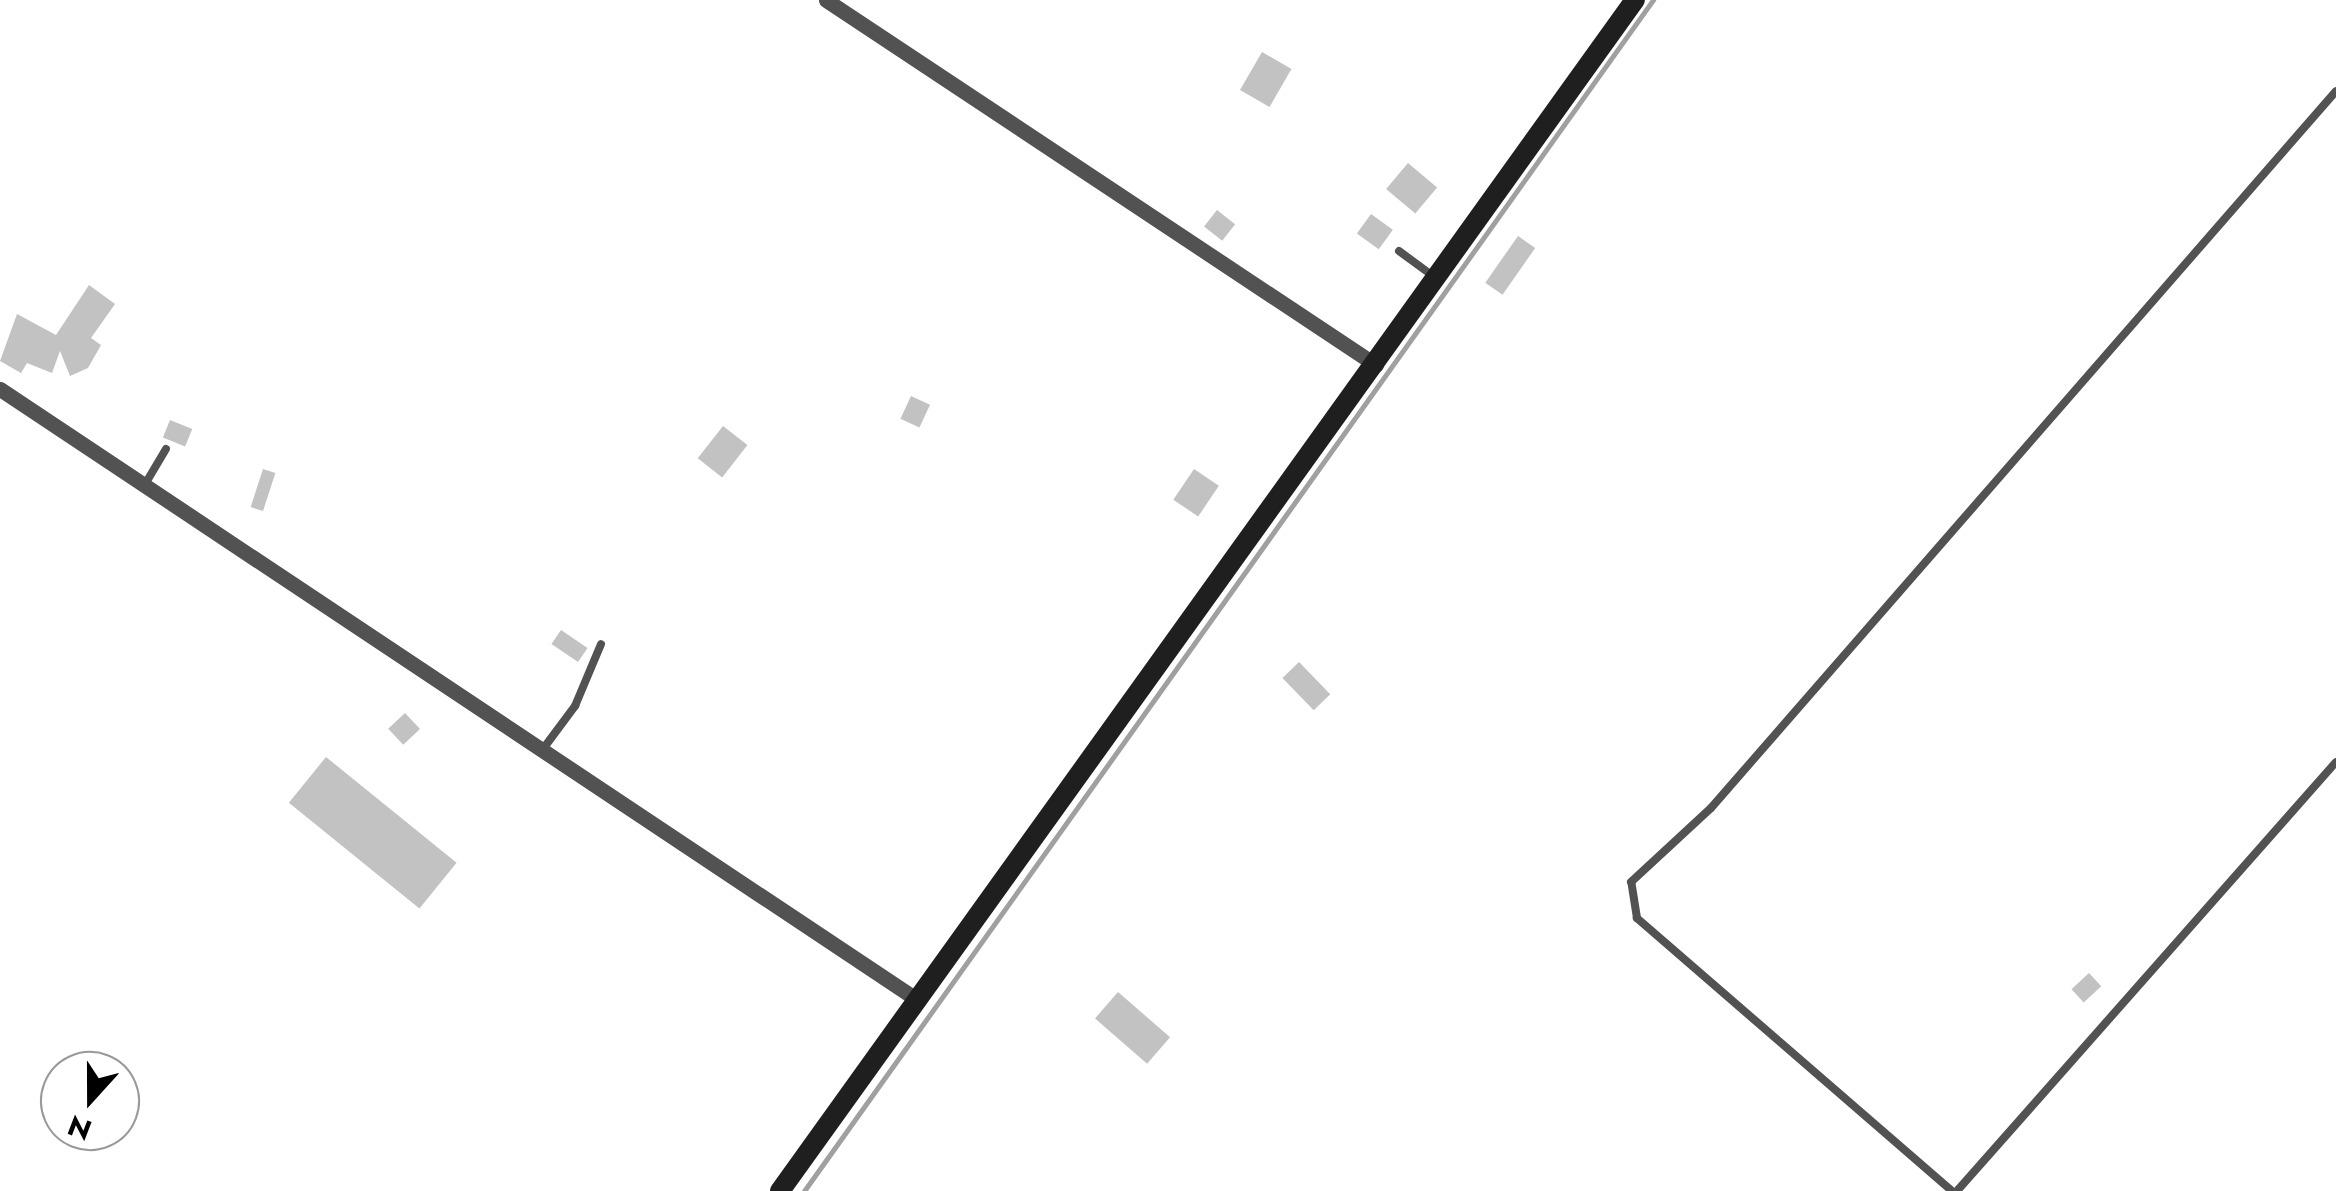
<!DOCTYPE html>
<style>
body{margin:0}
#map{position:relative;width:2336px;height:1191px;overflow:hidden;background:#fff;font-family:Jost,sans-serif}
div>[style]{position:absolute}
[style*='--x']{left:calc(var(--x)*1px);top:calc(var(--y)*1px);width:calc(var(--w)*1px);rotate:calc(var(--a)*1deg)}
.stream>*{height:5px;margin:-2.5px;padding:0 2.5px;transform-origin:2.5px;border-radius:2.5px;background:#a0a0a0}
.building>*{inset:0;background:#c2c2c2;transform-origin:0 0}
.lane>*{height:8px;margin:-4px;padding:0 4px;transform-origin:4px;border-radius:4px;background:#525252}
.street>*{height:15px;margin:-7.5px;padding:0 7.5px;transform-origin:7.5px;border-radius:7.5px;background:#525252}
.secondary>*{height:20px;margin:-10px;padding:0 10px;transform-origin:10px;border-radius:10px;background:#1f1f1f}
span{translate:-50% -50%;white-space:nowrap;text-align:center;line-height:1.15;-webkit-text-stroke:10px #fff;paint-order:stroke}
.north{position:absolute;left:40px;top:1051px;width:100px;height:100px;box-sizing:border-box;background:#fff;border:2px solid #999;border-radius:50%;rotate:201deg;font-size:28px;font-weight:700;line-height:40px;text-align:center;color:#000}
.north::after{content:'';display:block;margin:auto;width:35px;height:45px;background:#000;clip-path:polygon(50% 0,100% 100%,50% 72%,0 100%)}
</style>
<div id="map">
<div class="stream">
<i style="--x:804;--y:1191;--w:1463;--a:-54.52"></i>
</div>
<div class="building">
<i style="left:1262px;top:52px;width:34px;height:44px;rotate:30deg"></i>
<i style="left:1408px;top:163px;width:38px;height:34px;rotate:40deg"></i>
<i style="left:1217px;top:210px;width:23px;height:21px;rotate:38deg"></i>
<i style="left:1371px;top:214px;width:27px;height:24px;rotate:36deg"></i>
<i style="left:1518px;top:236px;width:21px;height:57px;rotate:35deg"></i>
<i style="clip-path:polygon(89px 285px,115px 304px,91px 338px,101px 345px,88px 368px,70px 376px,60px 351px,52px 373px,27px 363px,21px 373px,0 361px,17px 314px,56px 335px)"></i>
<i style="left:911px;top:396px;width:21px;height:25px;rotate:25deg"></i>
<i style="left:170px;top:420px;width:24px;height:19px;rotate:22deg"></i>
<i style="left:723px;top:426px;width:31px;height:41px;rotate:38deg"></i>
<i style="left:263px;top:469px;width:13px;height:40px;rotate:18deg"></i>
<i style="left:1194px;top:469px;width:30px;height:37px;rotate:34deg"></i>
<i style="left:561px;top:630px;width:32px;height:17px;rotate:34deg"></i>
<i style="left:1299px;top:662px;width:45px;height:23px;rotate:46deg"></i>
<i style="left:405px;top:713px;width:22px;height:23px;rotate:47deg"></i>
<i style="left:326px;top:757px;width:168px;height:59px;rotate:39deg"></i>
<i style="left:2089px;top:973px;width:18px;height:24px;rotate:47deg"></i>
<i style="left:1118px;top:992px;width:69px;height:35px;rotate:41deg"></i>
</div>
<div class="lane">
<i style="--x:1399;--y:251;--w:42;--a:36.3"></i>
<i style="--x:144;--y:486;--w:43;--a:-59.3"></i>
<i style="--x:543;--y:749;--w:54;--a:-53.3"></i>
<i style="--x:575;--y:706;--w:67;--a:-67.2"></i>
<i style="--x:1952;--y:1191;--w:417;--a:-139.1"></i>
<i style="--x:1637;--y:918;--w:36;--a:-99"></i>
<i style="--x:1631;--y:882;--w:109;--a:-42.8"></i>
<i style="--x:1711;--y:808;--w:951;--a:-48.92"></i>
<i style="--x:1957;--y:1191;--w:572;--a:-48.54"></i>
</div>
<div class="street">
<i style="--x:826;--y:0;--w:660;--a:33.57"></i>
<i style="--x:0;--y:389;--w:1097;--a:33.66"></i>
</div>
<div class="secondary">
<i style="--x:780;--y:1191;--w:1466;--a:-54.33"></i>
</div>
<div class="north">N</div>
</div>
